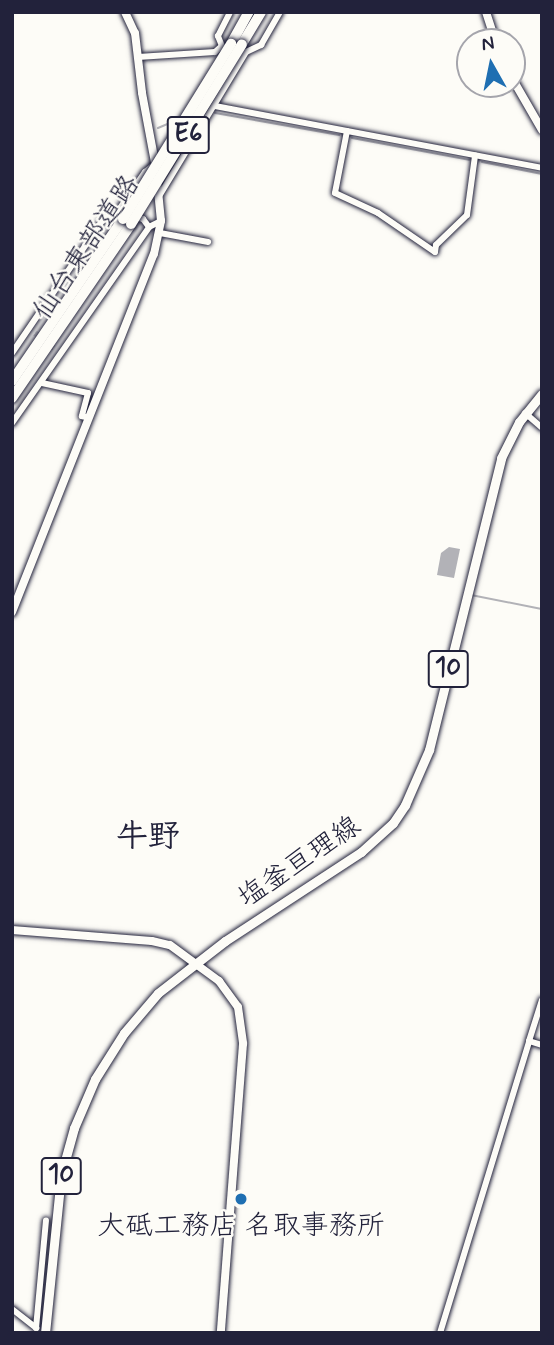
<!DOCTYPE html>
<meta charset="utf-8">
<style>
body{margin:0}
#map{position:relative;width:554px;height:1345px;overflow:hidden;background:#fdfcf7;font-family:Mynerve,"Klee One",sans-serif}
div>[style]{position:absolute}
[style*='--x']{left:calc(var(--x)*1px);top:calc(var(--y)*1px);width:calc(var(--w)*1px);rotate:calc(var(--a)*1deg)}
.water>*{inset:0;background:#b2b2b7}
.stream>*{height:2px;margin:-1px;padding:0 1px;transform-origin:1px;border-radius:1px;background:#b2b2b7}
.street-tunnel>*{height:6px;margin-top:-3px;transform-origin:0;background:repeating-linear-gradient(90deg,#d1d0d1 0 6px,transparent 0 9px)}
.roads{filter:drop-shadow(0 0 2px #22223b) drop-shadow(0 0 2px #22223b)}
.street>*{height:6px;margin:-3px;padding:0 3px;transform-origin:3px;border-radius:3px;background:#fdfcf7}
.secondary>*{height:8px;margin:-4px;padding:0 4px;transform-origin:4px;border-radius:4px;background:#fdfcf7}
.primary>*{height:9px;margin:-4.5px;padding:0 4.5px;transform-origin:4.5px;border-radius:4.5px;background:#fdfcf7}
.highway>*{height:10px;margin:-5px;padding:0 5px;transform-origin:5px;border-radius:5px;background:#fdfcf7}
.bridges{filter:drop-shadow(0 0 2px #22223b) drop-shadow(0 0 2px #22223b)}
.highway-bridge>*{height:10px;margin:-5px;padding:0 5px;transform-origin:5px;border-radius:5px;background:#fdfcf7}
.dots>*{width:19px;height:19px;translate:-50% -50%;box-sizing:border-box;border:4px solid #fdfcf7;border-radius:50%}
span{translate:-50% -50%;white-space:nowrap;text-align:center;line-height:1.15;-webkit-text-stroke:5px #fdfcf7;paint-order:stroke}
.shield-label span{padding:2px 5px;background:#fdfcf7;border:2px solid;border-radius:5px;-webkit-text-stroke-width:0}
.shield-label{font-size:26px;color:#22223b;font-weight:700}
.street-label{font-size:28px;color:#22223b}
.poi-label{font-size:28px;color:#22223b}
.quarter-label{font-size:32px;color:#22223b;font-weight:700}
.frame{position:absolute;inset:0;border:14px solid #22223b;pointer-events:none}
.north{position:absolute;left:456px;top:28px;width:70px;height:70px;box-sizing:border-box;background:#fdfcf7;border:2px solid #a5a5ac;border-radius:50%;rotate:351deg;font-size:19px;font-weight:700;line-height:28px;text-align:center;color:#22223b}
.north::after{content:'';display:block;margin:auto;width:24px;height:32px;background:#1f6fb2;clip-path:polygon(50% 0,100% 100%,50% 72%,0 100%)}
</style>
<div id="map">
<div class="water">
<i style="clip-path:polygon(449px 547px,460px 549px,454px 578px,437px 575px,441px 553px)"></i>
</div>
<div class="stream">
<i style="--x:215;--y:113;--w:126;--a:10.1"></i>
<i style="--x:158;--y:128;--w:23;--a:-23"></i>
<i style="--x:352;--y:138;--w:119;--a:10.6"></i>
<i style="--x:482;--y:162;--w:61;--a:11.3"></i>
<i style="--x:471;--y:595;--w:72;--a:11.2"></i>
</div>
<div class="street-tunnel">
<i style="--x:35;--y:333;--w:26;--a:39"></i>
</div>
<div class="roads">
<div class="street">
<i style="--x:138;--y:57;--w:77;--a:-3.7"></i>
<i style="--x:215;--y:52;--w:9;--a:-41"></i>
<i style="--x:222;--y:46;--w:11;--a:-112"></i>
<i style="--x:218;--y:36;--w:27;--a:-63"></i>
<i style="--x:215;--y:106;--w:333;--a:10.7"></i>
<i style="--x:347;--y:131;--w:63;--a:101"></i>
<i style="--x:335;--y:193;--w:47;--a:24.9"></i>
<i style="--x:378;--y:213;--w:69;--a:34.4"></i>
<i style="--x:435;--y:252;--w:7;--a:-82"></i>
<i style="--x:436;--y:245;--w:43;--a:-44.1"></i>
<i style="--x:467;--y:215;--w:60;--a:-82.3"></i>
<i style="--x:158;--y:198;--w:170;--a:-58.9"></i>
<i style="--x:246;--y:52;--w:17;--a:-25"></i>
<i style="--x:261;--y:45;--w:38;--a:-60"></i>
<i style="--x:116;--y:214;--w:51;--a:-55.4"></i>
<i style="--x:145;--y:172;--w:11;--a:-38"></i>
<i style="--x:160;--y:233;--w:49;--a:10.6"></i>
<i style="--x:12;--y:353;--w:163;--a:-55.7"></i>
<i style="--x:104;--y:218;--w:19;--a:-16"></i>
<i style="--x:122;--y:213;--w:22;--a:16"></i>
<i style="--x:143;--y:219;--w:10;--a:53"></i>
<i style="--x:42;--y:383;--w:47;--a:12.3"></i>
<i style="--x:88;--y:393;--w:24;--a:105"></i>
<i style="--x:82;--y:416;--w:7;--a:16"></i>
<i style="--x:525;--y:413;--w:23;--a:41"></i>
<i style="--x:12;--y:423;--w:239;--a:-55"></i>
<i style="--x:149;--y:227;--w:13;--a:-27"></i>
<i style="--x:542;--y:1000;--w:43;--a:107.6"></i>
<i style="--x:529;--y:1041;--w:14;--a:17"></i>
<i style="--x:12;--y:1309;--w:31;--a:38"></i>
<i style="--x:36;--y:1328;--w:108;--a:-84.7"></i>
<i style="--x:440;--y:1333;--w:305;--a:-73"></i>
</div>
<div class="secondary">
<i style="--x:125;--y:12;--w:23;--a:65"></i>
<i style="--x:135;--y:33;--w:60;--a:83.3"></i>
<i style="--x:142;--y:93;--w:76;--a:79.4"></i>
<i style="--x:486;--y:12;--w:32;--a:72"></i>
<i style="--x:512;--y:78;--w:60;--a:60"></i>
<i style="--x:12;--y:612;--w:385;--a:-68.4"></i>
<i style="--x:154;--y:254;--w:34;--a:-78"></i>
<i style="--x:161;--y:221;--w:40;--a:-95.7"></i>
<i style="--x:12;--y:930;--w:140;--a:4.5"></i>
<i style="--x:152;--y:941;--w:18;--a:13"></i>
<i style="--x:170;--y:945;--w:61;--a:36.3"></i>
<i style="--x:219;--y:981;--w:32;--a:54"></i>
<i style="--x:238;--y:1007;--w:37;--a:82"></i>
<i style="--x:243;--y:1044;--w:290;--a:94.4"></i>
</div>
<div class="primary">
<i style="--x:45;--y:1333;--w:159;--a:-84.2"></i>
<i style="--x:61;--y:1175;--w:49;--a:-74.5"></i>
<i style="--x:74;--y:1128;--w:53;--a:-66.8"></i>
<i style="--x:95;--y:1079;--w:54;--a:-57.8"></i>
<i style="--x:124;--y:1033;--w:52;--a:-49.6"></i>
<i style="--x:158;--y:993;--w:85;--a:-37.8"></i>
<i style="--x:225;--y:941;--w:163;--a:-33.2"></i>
<i style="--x:361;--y:852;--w:43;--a:-42.2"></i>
<i style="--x:393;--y:823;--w:22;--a:-56"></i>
<i style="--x:405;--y:805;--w:60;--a:-66.4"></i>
<i style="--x:429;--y:750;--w:301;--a:-76.1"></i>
<i style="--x:501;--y:458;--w:40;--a:-63.4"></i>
<i style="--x:519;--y:422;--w:36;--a:-51"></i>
</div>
<div class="highway">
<i style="--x:231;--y:44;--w:37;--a:-61"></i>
<i style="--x:242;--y:44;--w:37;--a:-59"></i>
<i style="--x:12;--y:381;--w:196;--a:-55.6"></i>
<i style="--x:12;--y:398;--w:211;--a:-55.6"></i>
</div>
</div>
<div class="bridges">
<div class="highway-bridge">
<i style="--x:123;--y:219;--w:206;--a:-58.3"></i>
<i style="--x:131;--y:224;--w:211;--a:-58.3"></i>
</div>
</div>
<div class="dots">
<i style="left:241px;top:1199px;background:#1f6fb2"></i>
</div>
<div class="shield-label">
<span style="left:188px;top:135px">E6</span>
<span style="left:448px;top:669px">10</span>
<span style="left:61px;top:1176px">10</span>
</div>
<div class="street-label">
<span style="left:87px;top:248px;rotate:-56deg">仙台東部道路</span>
<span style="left:300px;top:863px;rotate:-34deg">塩釜亘理線</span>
</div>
<div class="poi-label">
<span style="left:241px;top:1227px">大砥工務店 名取事務所</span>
</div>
<div class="quarter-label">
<span style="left:148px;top:837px">牛野</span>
</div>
<div class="frame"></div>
<div class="north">N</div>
</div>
